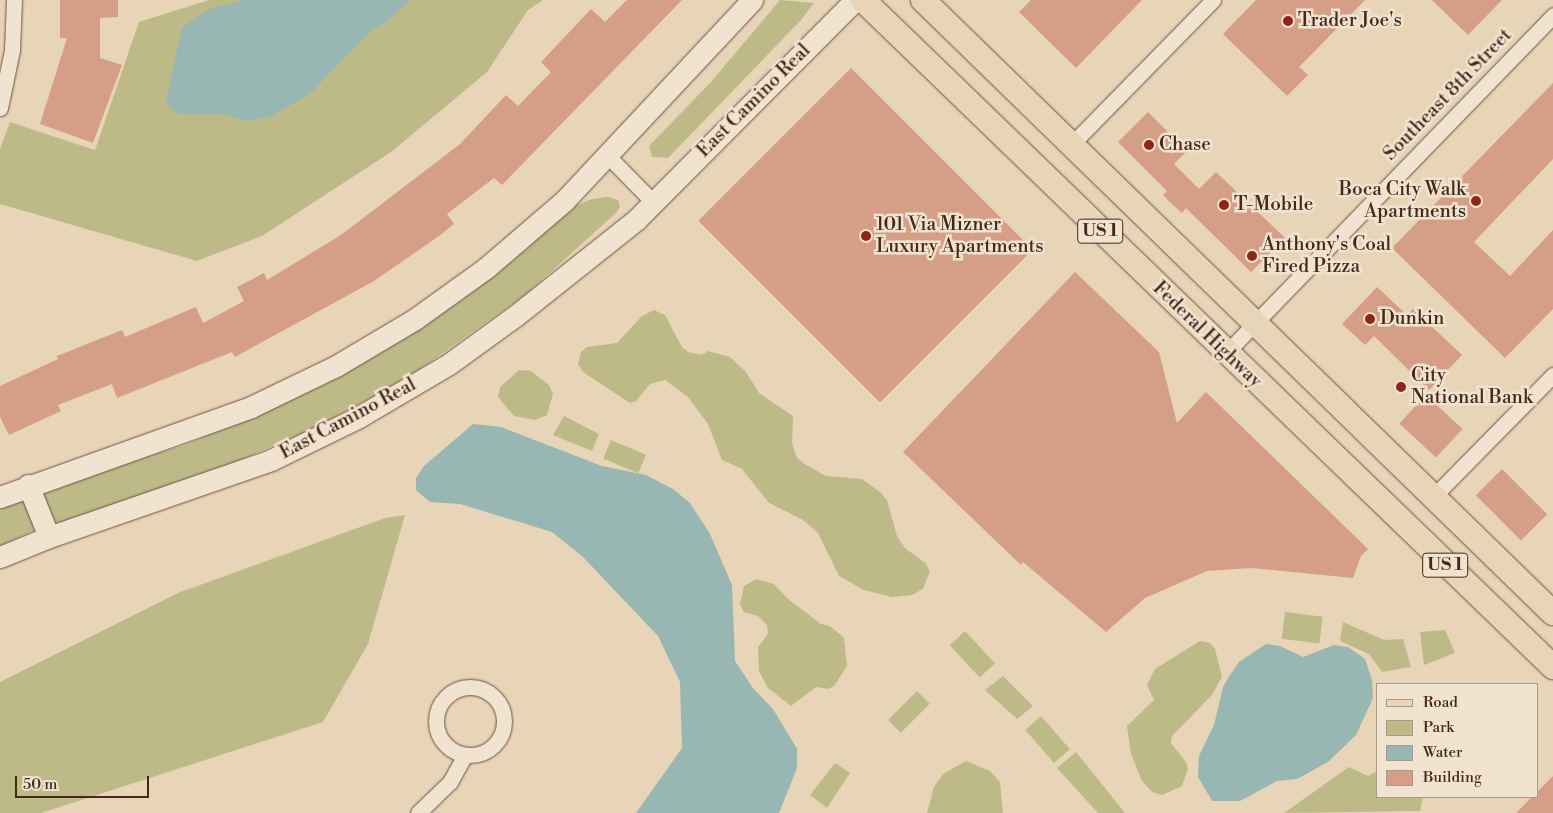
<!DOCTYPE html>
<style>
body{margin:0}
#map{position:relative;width:1553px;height:813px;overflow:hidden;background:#e8d4b6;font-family:"Libre Bodoni",serif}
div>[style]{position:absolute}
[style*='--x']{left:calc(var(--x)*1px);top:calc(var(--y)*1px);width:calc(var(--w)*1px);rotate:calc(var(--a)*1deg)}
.green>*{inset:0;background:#beba88;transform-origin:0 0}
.water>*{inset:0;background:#98b7b2}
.building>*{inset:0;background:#d49f86;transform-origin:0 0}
.roads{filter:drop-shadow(0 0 1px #6f5240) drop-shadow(0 0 1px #6f5240)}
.street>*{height:15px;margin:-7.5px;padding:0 7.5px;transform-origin:7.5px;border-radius:7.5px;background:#f0e3d0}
.street>.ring{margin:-7.5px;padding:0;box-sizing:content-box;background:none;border:15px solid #f0e3d0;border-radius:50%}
.secondary>*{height:21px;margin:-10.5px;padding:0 10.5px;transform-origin:10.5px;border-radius:10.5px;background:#f0e3d0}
.primary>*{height:24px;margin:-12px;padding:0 12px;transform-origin:12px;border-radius:12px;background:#e8d4b6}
.dots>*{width:14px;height:14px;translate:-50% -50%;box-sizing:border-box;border:2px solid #f0e3d0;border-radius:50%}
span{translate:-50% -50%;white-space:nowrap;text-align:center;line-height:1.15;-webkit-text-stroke:5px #f0e3d0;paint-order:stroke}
.shield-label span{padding:1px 4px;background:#f0e3d0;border:1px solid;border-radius:4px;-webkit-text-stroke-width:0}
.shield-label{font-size:18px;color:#472718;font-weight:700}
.poi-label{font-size:19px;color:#472718}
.left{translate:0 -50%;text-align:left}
.right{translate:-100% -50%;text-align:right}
.street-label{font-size:19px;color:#472718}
.legend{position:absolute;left:1376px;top:683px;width:162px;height:115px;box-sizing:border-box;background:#f0e3d0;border:1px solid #ac9886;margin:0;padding:6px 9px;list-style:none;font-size:15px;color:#472718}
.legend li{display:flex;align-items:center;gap:10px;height:25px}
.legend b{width:25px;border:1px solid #ac9886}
.scale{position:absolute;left:15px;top:776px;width:134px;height:22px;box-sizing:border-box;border:2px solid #472718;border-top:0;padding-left:6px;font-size:15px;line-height:18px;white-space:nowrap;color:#472718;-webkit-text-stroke:4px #f0e3d0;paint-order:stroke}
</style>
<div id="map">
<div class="green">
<i style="clip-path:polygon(209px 0,543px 0,528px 10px,487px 72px,391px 152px,262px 236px,197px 261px,0 204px,0 149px,10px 122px,95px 150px,139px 22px)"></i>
<i style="clip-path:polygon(780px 0,814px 3px,801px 20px,668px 158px,652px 157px,649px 146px,711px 82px)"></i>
<i style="clip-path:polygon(608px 197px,618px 200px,620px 207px,616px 213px,524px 296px,420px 369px,369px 399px,308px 431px,207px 474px,62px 522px,54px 522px,40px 497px,43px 491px,57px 484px,182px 446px,264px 413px,351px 369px,462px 300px,527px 249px,569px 208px,592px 199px)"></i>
<i style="clip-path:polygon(654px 310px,665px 315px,682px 347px,688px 352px,702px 355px,708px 351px,730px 357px,746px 372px,759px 393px,793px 416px,792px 443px,797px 458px,806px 465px,826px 476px,862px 479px,880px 492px,887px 500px,897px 536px,905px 548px,925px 563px,930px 571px,923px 589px,912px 595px,892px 597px,864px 590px,839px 576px,818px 533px,803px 520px,769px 503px,742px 469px,722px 460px,708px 424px,688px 397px,665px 380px,650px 384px,636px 401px,630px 403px,583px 372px,578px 364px,581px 352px,587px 347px,617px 343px,642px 316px)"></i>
<i style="clip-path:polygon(519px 370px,531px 371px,549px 385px,553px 394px,547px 415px,535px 420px,514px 416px,498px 397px,500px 387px)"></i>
<i style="clip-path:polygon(564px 416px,599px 434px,592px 451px,553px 435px)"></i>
<i style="left:611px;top:440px;width:38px;height:20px;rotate:23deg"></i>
<i style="clip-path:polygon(22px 501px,28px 503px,36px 529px,0 547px,0 508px)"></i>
<i style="clip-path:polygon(405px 515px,368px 644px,323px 722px,41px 813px,0 813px,0 682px,178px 593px,385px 518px)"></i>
<i style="clip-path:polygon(756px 579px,774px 584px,788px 599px,821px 624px,830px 626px,844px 638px,847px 666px,834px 686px,828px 689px,816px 687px,791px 706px,768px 688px,759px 671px,758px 647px,768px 634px,767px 625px,758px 616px,744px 612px,740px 604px,744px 586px)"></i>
<i style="left:1285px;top:612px;width:38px;height:27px;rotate:7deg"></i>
<i style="clip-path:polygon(1343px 622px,1384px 640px,1403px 639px,1411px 667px,1382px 672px,1369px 654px,1340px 641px)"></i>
<i style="clip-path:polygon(1445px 630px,1455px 653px,1424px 665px,1420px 632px)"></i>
<i style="left:965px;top:631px;width:44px;height:21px;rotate:47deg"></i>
<i style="clip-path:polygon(1200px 641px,1210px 643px,1215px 649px,1222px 677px,1212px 695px,1172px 736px,1171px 743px,1186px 762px,1188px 769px,1182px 786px,1162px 795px,1152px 792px,1142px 781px,1131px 754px,1127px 726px,1154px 700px,1147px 685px,1155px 669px)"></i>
<i style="clip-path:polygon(1003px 676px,1033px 706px,1017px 719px,985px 690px)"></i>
<i style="left:917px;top:691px;width:18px;height:41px;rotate:45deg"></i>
<i style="left:1041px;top:716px;width:44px;height:21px;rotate:49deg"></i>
<i style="clip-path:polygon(1076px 752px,1125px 813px,1098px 813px,1057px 768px)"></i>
<i style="clip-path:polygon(966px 761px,990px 771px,1000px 782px,1003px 813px,927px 813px,934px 787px,943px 774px)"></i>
<i style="clip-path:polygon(835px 763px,850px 773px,827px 808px,810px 795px)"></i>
<i style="clip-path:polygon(1349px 767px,1368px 776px,1377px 771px,1377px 797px,1423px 797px,1420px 811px,1284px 813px)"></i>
</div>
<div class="water">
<i style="clip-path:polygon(246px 0,410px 0,385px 23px,371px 30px,311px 93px,272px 116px,249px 121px,222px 114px,179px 114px,170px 108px,166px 101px,182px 27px,211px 8px)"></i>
<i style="clip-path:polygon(473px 424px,501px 427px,602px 466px,646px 475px,673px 489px,690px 503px,710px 534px,732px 585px,735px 661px,753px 688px,773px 709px,797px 749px,797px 768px,779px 813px,636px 813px,682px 748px,680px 682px,658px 636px,582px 556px,552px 532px,460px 504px,430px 502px,416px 490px,416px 478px,424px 466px)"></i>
<i style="clip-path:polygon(1266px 644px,1280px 646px,1303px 657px,1334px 645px,1348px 647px,1365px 659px,1372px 680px,1373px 698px,1356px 735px,1328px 762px,1297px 779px,1277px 781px,1240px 801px,1212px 801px,1198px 777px,1199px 756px,1214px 725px,1223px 687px,1230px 675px,1239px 662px)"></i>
</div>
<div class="building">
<i style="clip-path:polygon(60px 0,118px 0,118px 17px,100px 18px,100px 58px,122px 65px,93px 143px,40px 124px,67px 38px,60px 38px)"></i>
<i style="clip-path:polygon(627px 0,682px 0,502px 185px,494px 178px,447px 214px,454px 224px,439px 236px,374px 281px,235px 357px,232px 352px,117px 398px,112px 384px,58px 405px,61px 411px,9px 435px,0 417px,0 386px,58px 359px,57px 356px,122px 330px,125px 337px,196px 307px,203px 323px,244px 301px,237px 287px,264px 273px,267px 280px,341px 235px,460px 144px,506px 95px,518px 106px,551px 72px,541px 62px,591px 9px,605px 22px)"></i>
<i style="clip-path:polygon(1031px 0,1142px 0,1076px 68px,1019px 12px)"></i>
<i style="clip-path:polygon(1256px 0,1365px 0,1299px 67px,1308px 75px,1287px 96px,1223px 34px)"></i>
<i style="clip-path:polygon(1432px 0,1502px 0,1468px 35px)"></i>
<i style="left:851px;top:68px;width:257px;height:216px;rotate:45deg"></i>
<i style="clip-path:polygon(1553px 83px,1553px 159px,1474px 242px,1510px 276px,1553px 230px,1553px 309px,1505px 358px,1392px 248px)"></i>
<i style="clip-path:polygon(1148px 112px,1187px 151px,1174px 164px,1199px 189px,1216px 172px,1285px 238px,1251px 272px,1186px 208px,1182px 213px,1172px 204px,1163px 195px,1167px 191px,1118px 142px)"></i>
<i style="clip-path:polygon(1075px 272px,1159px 352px,1177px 423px,1206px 392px,1368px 549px,1361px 556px,1353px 578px,1251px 568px,1207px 571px,1145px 598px,1106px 632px,1023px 562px,1021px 565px,903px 452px)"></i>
<i style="clip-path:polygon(1377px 287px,1407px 315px,1413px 309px,1462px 355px,1429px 390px,1374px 336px,1365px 345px,1342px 324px)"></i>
<i style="left:1426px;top:395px;width:50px;height:39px;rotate:43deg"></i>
<i style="left:1502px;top:469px;width:64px;height:37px;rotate:45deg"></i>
<i style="clip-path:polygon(1553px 776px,1553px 813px,1516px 813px,1532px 797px,1537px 797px,1537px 792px)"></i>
</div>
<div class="roads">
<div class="street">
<i style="--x:0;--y:108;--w:59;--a:-78.3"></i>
<i style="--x:12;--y:50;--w:50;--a:-87.7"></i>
<i style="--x:1071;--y:145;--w:203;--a:-45.6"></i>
<i style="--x:608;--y:156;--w:66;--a:45.6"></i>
<i style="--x:1225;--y:354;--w:472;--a:-45.9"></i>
<i style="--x:1434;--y:496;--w:170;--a:-45.5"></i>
<i class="ring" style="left:436px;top:687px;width:53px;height:53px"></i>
<i style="--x:418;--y:813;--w:45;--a:-44.1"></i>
<i style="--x:450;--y:782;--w:31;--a:-61"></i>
</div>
<div class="secondary">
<i style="--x:28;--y:485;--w:56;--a:68"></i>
<i style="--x:0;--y:497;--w:267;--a:-19.7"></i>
<i style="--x:251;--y:407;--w:94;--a:-25.8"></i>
<i style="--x:336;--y:366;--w:92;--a:-30.7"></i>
<i style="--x:415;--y:319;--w:87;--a:-35.7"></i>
<i style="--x:486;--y:268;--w:104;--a:-40.7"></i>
<i style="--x:565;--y:200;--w:274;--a:-46.9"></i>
<i style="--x:0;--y:557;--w:53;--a:-22.2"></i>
<i style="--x:49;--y:537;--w:235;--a:-19.1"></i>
<i style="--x:271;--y:460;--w:98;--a:-26"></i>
<i style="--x:359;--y:417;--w:104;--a:-30.5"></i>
<i style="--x:449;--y:364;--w:80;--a:-35.9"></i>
<i style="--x:514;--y:317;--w:157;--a:-38.5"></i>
<i style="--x:637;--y:219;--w:309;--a:-45.1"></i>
</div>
<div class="primary">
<i style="--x:863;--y:0;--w:960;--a:44.03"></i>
<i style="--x:923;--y:0;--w:879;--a:44.22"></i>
</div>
</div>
<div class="dots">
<i style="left:1288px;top:21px;background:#8f2418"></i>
<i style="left:1149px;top:145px;background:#8f2418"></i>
<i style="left:1476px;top:201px;background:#8f2418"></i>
<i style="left:1224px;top:205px;background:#8f2418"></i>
<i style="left:866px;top:236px;background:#8f2418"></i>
<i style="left:1252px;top:256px;background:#8f2418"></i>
<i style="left:1370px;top:319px;background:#8f2418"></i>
<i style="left:1401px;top:387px;background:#8f2418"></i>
</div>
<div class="shield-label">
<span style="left:1100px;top:231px">US 1</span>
<span style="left:1445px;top:565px">US 1</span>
</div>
<div class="poi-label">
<span class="left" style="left:1298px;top:21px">Trader Joe's</span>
<span class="left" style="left:1159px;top:145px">Chase</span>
<span class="right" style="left:1466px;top:201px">Boca City Walk<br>Apartments</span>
<span class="left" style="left:1234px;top:205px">T-Mobile</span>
<span class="left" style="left:876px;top:236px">101 Via Mizner<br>Luxury Apartments</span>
<span class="left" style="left:1262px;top:256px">Anthony's Coal<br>Fired Pizza</span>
<span class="left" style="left:1380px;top:319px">Dunkin</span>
<span class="left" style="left:1411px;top:387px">City<br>National Bank</span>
</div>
<div class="street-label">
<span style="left:1448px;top:95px;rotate:-46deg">Southeast 8th Street</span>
<span style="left:754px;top:101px;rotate:-45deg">East Camino Real</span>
<span style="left:1207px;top:335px;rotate:44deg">Federal Highway</span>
<span style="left:348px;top:419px;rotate:-28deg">East Camino Real</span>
</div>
<ul class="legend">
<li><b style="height:6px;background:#e8d4b6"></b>Road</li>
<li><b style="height:14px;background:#beba88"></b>Park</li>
<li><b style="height:14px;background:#98b7b2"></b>Water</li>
<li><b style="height:14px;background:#d49f86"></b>Building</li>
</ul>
<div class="scale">50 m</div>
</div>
